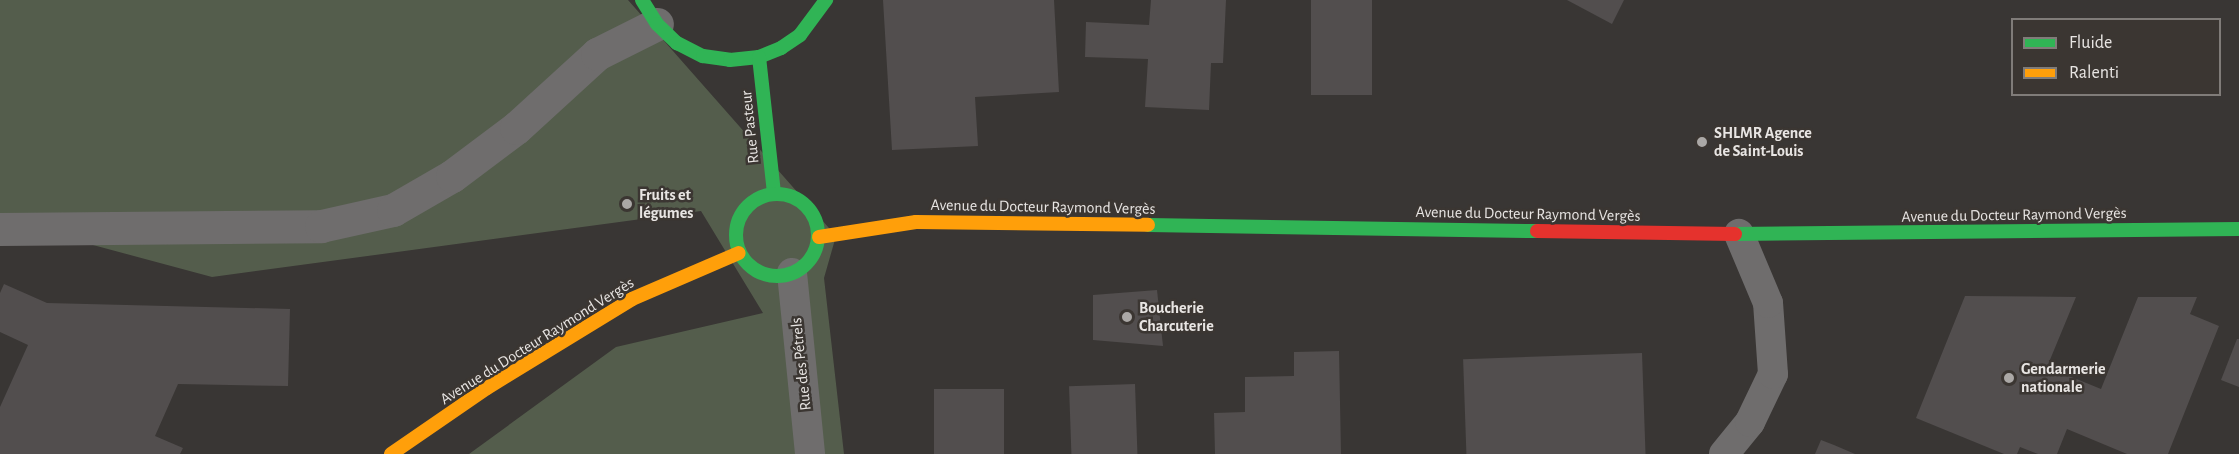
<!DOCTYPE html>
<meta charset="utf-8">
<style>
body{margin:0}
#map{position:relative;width:2239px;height:454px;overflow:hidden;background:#393634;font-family:"Alegreya Sans",sans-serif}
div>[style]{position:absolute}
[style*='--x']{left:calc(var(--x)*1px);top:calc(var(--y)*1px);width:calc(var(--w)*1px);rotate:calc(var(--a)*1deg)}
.green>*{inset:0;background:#545d4c}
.building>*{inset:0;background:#524e4e;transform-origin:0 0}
.lane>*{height:30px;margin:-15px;padding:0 15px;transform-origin:15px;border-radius:15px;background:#6f6d6d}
.street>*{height:33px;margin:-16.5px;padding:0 16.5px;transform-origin:16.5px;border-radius:16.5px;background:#6f6d6d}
.fast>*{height:14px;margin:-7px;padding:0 7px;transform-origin:7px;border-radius:7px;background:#30b455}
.fast>.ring{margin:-7px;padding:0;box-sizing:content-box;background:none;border:14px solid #30b455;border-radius:50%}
.slow>*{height:14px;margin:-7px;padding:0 7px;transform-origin:7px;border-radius:7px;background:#ff9f0a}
.jam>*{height:14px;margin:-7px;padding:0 7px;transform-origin:7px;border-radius:7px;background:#e5322d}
.dots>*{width:16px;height:16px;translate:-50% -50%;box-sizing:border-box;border:3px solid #3b3632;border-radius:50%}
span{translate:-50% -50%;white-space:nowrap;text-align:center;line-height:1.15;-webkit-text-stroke:5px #3b3632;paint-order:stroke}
.street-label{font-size:16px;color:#e8e5e3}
.poi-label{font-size:16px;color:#e8e5e3;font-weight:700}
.left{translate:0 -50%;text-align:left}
.legend{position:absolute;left:2011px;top:18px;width:210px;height:78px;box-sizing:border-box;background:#3b3632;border:2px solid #807c79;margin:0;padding:8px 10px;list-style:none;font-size:18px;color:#e8e5e3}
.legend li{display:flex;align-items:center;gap:12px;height:30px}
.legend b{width:30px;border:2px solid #807c79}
</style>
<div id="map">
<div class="green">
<i style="clip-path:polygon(0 0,628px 0,836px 236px,824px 278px,844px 454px,469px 454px,616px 347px,763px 313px,701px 211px,212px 277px,0 220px)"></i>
</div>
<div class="building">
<i style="clip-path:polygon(883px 0,1054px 0,1059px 92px,975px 97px,978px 146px,892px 150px)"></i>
<i style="clip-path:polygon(1151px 0,1226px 0,1223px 63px,1211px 63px,1209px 110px,1145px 107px,1148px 59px,1085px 57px,1086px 22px,1149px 25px)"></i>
<i style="left:1311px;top:0;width:61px;height:95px"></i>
<i style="clip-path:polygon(1567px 0,1624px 0,1612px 24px)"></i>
<i style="clip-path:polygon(4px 284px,47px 303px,290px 309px,288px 386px,178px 384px,155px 436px,183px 448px,180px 454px,0 454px,0 407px,28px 345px,0 332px,0 293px)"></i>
<i style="clip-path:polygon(1157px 290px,1163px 346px,1093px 340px,1093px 295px)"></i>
<i style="clip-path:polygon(1965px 296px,2076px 297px,2047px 367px,2101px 389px,2138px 297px,2197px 297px,2190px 314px,2219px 326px,2168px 454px,2127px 454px,2067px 429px,2057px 454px,2038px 454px,2020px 447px,2017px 454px,2004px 454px,1916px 418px)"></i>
<i style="clip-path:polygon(2237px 339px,2239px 339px,2239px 387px,2221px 380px)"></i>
<i style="clip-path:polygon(1339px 351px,1341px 454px,1215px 454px,1214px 413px,1245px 412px,1245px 377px,1294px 376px,1294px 352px)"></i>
<i style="left:1642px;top:353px;width:101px;height:179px;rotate:88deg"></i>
<i style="left:1135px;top:384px;width:70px;height:66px;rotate:88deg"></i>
<i style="left:934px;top:389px;width:70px;height:65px"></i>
<i style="clip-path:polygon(1821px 440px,1834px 445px,1855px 454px,1815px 454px)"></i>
</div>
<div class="lane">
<i style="--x:792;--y:273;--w:182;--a:84.3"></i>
<i style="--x:1724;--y:454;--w:41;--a:-50.9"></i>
<i style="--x:1750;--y:422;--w:53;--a:-64.4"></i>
<i style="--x:1773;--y:374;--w:71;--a:-94"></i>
<i style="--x:1768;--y:303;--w:75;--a:-112.8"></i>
</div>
<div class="street">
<i style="--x:0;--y:229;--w:321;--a:-0.5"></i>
<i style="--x:321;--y:226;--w:74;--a:-12.5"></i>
<i style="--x:393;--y:210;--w:68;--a:-30"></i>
<i style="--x:452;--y:176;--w:80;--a:-36.9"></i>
<i style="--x:516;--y:128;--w:110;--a:-42.4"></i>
<i style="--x:597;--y:54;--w:67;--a:-26.6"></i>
</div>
<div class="fast">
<i style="--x:642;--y:0;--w:28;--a:58"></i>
<i style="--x:657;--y:24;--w:28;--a:44"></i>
<i style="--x:677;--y:43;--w:29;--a:27"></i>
<i style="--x:703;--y:56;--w:27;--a:8"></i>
<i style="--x:730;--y:60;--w:29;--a:-6"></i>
<i style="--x:759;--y:57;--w:24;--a:-22"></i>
<i style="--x:781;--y:48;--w:23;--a:-34"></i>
<i style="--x:800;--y:35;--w:44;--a:-53.4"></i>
<i style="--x:759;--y:57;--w:137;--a:83.7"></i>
<i class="ring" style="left:736px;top:194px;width:68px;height:68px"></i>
<i style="--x:1148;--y:225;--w:389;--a:0.9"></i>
<i style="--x:1735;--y:234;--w:504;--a:-0.57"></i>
</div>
<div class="slow">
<i style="--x:819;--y:237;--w:98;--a:-8.8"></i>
<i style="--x:916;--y:222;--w:232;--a:0.7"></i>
<i style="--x:391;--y:454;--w:116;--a:-34.5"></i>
<i style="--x:487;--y:388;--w:170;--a:-31.5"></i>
<i style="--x:632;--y:299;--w:116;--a:-23.3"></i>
</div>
<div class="jam">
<i style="--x:1537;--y:231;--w:198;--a:0.9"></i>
</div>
<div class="dots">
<i style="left:1702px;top:142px;background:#aba8a6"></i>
<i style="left:627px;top:204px;background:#aba8a6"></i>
<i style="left:1127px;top:317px;background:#aba8a6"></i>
<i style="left:2009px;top:378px;background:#aba8a6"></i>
</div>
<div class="street-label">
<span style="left:750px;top:127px;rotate:-96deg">Rue Pasteur</span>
<span style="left:1043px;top:207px;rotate:1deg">Avenue du Docteur Raymond Vergès</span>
<span style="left:1528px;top:214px;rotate:1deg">Avenue du Docteur Raymond Vergès</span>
<span style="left:2014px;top:215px;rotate:-1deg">Avenue du Docteur Raymond Vergès</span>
<span style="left:537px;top:341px;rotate:-32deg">Avenue du Docteur Raymond Vergès</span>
<span style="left:801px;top:364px;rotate:-96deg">Rue des Pétrels</span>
</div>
<div class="poi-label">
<span class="left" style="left:1714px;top:142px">SHLMR Agence<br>de Saint-Louis</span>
<span class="left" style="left:639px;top:204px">Fruits et<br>légumes</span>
<span class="left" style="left:1139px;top:317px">Boucherie<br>Charcuterie</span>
<span class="left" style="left:2021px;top:378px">Gendarmerie<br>nationale</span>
</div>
<ul class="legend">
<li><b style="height:8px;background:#30b455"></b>Fluide</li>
<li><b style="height:8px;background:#ff9f0a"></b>Ralenti</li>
</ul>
</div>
